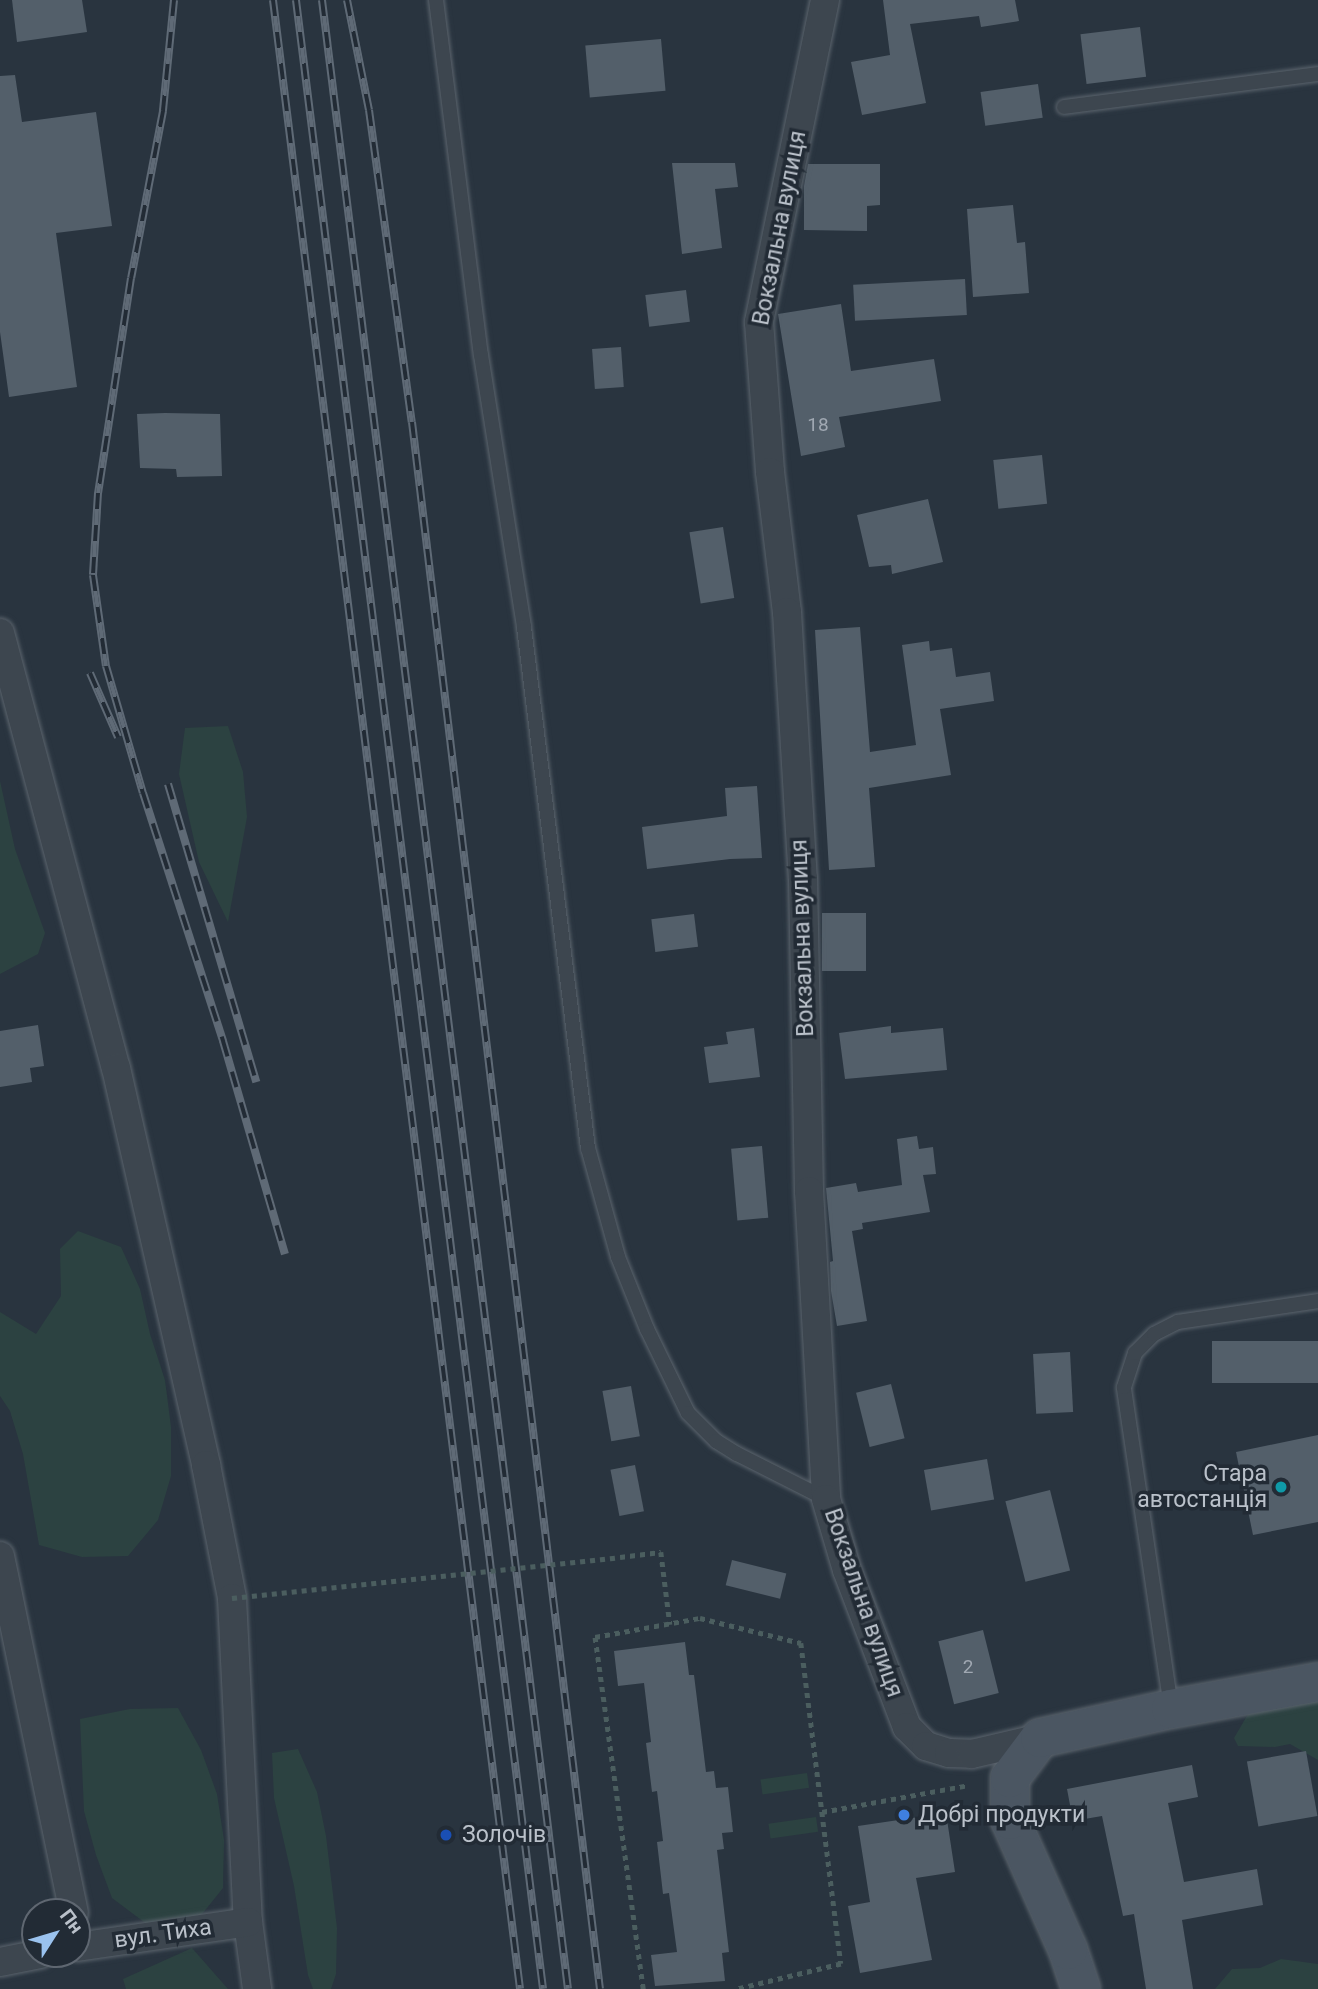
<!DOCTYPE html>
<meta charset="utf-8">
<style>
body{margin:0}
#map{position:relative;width:1318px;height:1989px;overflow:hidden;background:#29343f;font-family:Roboto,sans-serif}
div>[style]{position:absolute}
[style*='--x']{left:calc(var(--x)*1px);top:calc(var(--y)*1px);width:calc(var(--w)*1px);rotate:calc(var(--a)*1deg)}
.green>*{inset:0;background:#2c4241;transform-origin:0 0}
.building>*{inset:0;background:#535f6a;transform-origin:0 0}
.path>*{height:4.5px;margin-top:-2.25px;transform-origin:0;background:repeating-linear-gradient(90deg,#4b5e5f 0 5px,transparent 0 10px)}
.roads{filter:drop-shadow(0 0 2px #5b646d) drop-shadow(0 0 2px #5b646d)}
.lane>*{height:14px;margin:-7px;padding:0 7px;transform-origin:7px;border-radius:7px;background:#3d464f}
.street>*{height:28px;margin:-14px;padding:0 14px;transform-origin:14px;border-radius:14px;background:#3d464f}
.secondary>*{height:38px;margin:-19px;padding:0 19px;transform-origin:19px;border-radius:19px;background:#4b5662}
.rail>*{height:8px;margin-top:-4px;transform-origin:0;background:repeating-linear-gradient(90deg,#222b35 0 16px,#5f6a76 0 32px);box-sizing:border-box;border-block:2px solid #5f6a76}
.path-bridge>*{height:4.5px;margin-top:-2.25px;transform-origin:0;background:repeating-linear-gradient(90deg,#4b5e5f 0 5px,transparent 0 10px)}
.dots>*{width:19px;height:19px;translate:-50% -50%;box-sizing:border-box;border:4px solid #222b35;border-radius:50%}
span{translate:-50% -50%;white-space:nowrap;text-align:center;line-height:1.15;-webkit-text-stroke:7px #222b35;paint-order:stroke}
.number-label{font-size:19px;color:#a0a8b2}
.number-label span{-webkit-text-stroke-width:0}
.street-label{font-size:23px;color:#bac1ca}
.poi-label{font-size:23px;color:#bac1ca}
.right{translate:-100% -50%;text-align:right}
.left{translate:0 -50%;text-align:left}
.north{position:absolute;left:21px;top:1898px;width:70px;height:70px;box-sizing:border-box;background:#222b35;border:2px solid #5f6771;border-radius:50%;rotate:53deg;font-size:19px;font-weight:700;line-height:28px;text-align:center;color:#bac1ca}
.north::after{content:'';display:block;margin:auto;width:24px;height:32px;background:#9ac2ee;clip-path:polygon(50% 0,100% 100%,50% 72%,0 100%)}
</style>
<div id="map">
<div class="green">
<i style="clip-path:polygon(228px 726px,243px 772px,247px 817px,228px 922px,199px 862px,179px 774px,185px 728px)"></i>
<i style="clip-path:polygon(0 781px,15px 849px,45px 933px,38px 954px,0 974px)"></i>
<i style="clip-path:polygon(78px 1231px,121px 1247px,140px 1289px,150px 1334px,165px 1380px,171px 1427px,171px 1476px,158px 1520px,128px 1556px,82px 1557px,39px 1545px,23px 1454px,10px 1411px,0 1396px,0 1312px,36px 1334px,61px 1296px,60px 1249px)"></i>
<i style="clip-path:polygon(1318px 1687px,1318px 1760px,1290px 1744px,1275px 1747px,1238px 1746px,1234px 1738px,1251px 1709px)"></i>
<i style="clip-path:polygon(178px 1708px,201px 1750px,217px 1794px,224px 1840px,223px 1888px,194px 1924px,148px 1925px,112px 1898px,96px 1855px,84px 1811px,80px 1719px,130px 1709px)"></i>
<i style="clip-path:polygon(298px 1749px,317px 1792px,326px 1836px,337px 1928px,336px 1974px,331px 1989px,313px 1989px,308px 1975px,294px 1886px,274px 1798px,272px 1753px)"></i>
<i style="left:807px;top:1773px;width:15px;height:47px;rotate:82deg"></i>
<i style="left:816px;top:1817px;width:15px;height:48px;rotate:82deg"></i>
<i style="clip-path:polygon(192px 1948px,228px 1989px,126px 1989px,123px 1979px)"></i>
<i style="clip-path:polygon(1281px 1959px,1318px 1964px,1318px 1989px,1215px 1989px,1232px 1969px,1260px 1968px)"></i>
</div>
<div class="building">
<i style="clip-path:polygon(12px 0,82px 0,87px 32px,17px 42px)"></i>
<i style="clip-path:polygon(883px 0,1015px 0,1019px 21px,981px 27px,979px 16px,910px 24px,926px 103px,862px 115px,851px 62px,890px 55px)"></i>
<i style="left:1140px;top:27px;width:50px;height:60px;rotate:83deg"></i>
<i style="left:661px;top:39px;width:52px;height:76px;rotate:85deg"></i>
<i style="clip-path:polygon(15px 75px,22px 122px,96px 112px,112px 226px,56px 233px,77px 387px,9px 397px,0 332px,0 76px)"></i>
<i style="left:1038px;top:84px;width:34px;height:58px;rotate:82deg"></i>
<i style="clip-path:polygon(672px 163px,735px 163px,738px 187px,715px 189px,722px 248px,682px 254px)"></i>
<i style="clip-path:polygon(808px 164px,880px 164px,880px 205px,867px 206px,867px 231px,804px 230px,804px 186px)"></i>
<i style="clip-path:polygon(1013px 205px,1017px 243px,1025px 242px,1029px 293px,973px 297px,967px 209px)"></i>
<i style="left:965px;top:279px;width:36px;height:112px;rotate:87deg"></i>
<i style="left:686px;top:290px;width:32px;height:41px;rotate:83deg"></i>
<i style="clip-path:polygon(841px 304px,851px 371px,934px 359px,941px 401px,839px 417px,845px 447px,801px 456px,778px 314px)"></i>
<i style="left:621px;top:347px;width:40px;height:29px;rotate:86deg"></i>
<i style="clip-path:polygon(165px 413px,220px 414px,222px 476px,177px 477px,176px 469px,140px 468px,137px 414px)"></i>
<i style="left:1042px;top:455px;width:49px;height:49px;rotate:84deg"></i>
<i style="clip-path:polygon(928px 499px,943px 562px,892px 574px,891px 565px,869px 567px,857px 515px)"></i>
<i style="left:723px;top:527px;width:72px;height:34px;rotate:81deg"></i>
<i style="clip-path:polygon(860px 627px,870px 752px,916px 745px,902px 645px,929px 641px,930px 651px,952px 648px,956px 677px,990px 672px,994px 701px,940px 709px,951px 775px,869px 788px,875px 867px,829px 870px,815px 630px)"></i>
<i style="clip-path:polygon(757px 786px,762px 858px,730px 859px,647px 869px,642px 827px,727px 816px,725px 788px)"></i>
<i style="left:822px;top:913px;width:44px;height:58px"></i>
<i style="left:694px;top:914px;width:33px;height:43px;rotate:83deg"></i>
<i style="clip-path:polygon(38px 1025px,44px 1066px,30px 1068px,32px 1082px,0 1087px,0 1031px)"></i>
<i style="clip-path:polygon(891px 1026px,891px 1033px,943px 1028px,947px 1070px,845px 1079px,839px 1033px)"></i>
<i style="clip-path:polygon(754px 1028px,760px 1077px,709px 1083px,704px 1047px,728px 1044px,726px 1032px)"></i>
<i style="clip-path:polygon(917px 1136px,919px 1149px,933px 1147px,936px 1174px,923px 1175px,930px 1212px,862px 1223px,863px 1229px,852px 1231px,867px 1321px,837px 1326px,831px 1291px,830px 1262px,833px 1261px,826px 1188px,856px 1183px,858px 1192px,902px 1185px,897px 1139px)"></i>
<i style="left:762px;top:1146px;width:72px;height:31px;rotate:85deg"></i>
<i style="left:1318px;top:1341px;width:42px;height:106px;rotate:90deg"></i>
<i style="left:1070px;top:1352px;width:60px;height:37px;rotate:87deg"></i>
<i style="left:891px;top:1384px;width:56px;height:36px;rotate:76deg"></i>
<i style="left:631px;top:1386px;width:51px;height:29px;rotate:80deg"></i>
<i style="clip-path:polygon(1318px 1435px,1318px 1522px,1253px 1535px,1236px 1452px)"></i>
<i style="left:987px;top:1459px;width:41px;height:64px;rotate:80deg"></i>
<i style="left:635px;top:1465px;width:47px;height:25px;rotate:79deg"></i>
<i style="left:1050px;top:1490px;width:83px;height:46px;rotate:76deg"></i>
<i style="left:732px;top:1560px;width:56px;height:26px;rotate:14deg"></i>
<i style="left:983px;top:1630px;width:65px;height:46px;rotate:76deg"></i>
<i style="clip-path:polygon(685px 1642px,689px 1675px,694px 1675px,706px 1772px,714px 1771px,716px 1788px,728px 1787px,733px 1832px,722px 1833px,724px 1849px,717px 1850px,729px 1952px,722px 1953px,725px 1981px,655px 1986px,651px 1955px,677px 1952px,669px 1893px,663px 1894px,657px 1842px,663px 1841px,657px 1791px,652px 1792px,646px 1743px,651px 1742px,644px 1683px,618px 1686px,614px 1651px)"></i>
<i style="left:1306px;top:1751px;width:66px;height:60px;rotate:80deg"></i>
<i style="clip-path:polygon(1192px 1765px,1198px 1797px,1168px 1803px,1184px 1882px,1257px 1869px,1263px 1905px,1182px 1920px,1193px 1989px,1146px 1989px,1134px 1914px,1123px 1916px,1102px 1816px,1073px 1821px,1067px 1789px)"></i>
<i style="clip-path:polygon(946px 1813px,955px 1872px,916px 1878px,932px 1960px,860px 1973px,848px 1906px,870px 1902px,858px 1826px)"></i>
</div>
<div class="path">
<i style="--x:620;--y:1557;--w:41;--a:-7"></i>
<i style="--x:661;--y:1552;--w:73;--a:82.9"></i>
<i style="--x:822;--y:1812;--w:149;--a:-10.4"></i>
<i style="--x:643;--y:1989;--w:355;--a:-97.8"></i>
<i style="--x:595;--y:1637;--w:107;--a:-10.3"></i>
<i style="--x:700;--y:1618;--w:104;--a:13.9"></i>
<i style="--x:801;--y:1643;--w:323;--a:82.9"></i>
<i style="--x:841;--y:1964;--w:106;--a:166.4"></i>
</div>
<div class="roads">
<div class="lane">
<i style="--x:436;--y:0;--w:358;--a:82.8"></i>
<i style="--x:481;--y:355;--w:275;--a:81"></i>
<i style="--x:524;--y:627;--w:525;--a:83"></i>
<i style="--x:588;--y:1148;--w:113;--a:74.6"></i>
<i style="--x:618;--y:1257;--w:78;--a:68.1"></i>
<i style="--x:647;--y:1329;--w:93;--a:64"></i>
<i style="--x:688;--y:1413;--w:40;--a:45"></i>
<i style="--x:716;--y:1441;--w:25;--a:32"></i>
<i style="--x:737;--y:1454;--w:100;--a:26.8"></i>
<i style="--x:1064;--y:107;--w:256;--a:-7.4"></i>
<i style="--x:1171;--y:1707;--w:323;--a:-98.4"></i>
<i style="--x:1124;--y:1387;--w:36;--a:-72"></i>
<i style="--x:1135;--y:1353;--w:27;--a:-45"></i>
<i style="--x:1154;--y:1334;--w:27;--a:-27"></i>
<i style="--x:1178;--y:1322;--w:142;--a:-8.5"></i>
</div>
<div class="street">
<i style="--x:825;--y:0;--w:329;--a:101.6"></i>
<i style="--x:759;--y:322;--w:150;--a:85.8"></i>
<i style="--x:770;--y:472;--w:141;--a:83.1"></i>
<i style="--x:787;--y:612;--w:266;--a:86.6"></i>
<i style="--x:803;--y:878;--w:313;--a:88.9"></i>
<i style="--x:809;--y:1191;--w:308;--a:86.8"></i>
<i style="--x:826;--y:1499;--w:74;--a:73.5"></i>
<i style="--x:847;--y:1570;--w:168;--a:69.1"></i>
<i style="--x:907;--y:1727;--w:27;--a:45"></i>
<i style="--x:926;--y:1746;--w:24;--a:17"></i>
<i style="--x:949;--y:1753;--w:23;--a:2"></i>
<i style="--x:972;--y:1754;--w:70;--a:-13.2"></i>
<i style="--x:0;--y:633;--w:450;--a:75.1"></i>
<i style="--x:116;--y:1068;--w:407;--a:77.2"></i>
<i style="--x:206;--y:1465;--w:136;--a:78.9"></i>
<i style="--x:232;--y:1598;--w:324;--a:87.2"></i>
<i style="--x:248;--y:1922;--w:68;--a:82.3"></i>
<i style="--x:0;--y:1556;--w:364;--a:78.3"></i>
<i style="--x:77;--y:1947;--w:173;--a:-8.3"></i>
<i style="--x:0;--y:1962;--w:41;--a:-11.3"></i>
</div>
<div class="secondary">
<i style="--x:1081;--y:1989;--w:41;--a:-108.4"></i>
<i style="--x:1068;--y:1950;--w:142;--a:-114"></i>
<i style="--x:1010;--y:1820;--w:42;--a:-90"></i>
<i style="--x:1010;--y:1778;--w:50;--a:-53.1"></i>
<i style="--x:1040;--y:1738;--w:134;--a:-12.5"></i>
<i style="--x:1171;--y:1709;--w:149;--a:-10.4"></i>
</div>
</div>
<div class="rail">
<i style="--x:174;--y:0;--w:112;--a:95.7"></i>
<i style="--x:163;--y:111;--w:170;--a:100.8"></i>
<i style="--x:131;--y:278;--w:218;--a:98.7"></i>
<i style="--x:98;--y:493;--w:82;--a:93.5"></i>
<i style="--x:93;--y:575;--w:92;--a:81.9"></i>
<i style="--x:106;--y:666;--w:132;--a:73.8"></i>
<i style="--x:143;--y:793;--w:261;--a:72.1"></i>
<i style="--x:223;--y:1041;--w:222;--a:73.8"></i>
<i style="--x:273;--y:0;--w:2004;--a:82.92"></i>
<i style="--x:296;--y:0;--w:2004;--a:82.92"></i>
<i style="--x:322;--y:0;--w:2004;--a:82.95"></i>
<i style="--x:347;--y:0;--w:112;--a:78.7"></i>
<i style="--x:369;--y:110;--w:315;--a:82.2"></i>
<i style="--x:412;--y:422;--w:1578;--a:83.16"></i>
<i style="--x:90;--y:673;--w:70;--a:66.4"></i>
<i style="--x:168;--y:784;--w:311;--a:73.5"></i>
</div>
<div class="path-bridge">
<i style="--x:232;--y:1598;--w:390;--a:-6"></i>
</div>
<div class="dots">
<i style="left:1281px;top:1487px;background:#0f9aa8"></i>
<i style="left:904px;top:1815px;background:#3f7fe0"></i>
<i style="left:446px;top:1835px;background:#1a4fb4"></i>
</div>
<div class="number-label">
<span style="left:818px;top:425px">18</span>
<span style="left:968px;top:1667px">2</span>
</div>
<div class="street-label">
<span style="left:780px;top:228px;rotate:-79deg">Вокзальна вулиця</span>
<span style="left:803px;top:938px;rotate:-92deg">Вокзальна вулиця</span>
<span style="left:863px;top:1603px;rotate:71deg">Вокзальна вулиця</span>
<span style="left:163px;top:1934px;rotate:-8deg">вул. Тиха</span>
</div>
<div class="poi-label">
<span class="right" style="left:1267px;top:1487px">Стара<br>автостанція</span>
<span class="left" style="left:918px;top:1815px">Добрі продукти</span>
<span class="left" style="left:462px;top:1835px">Золочів</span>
</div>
<div class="north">Пн</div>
</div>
